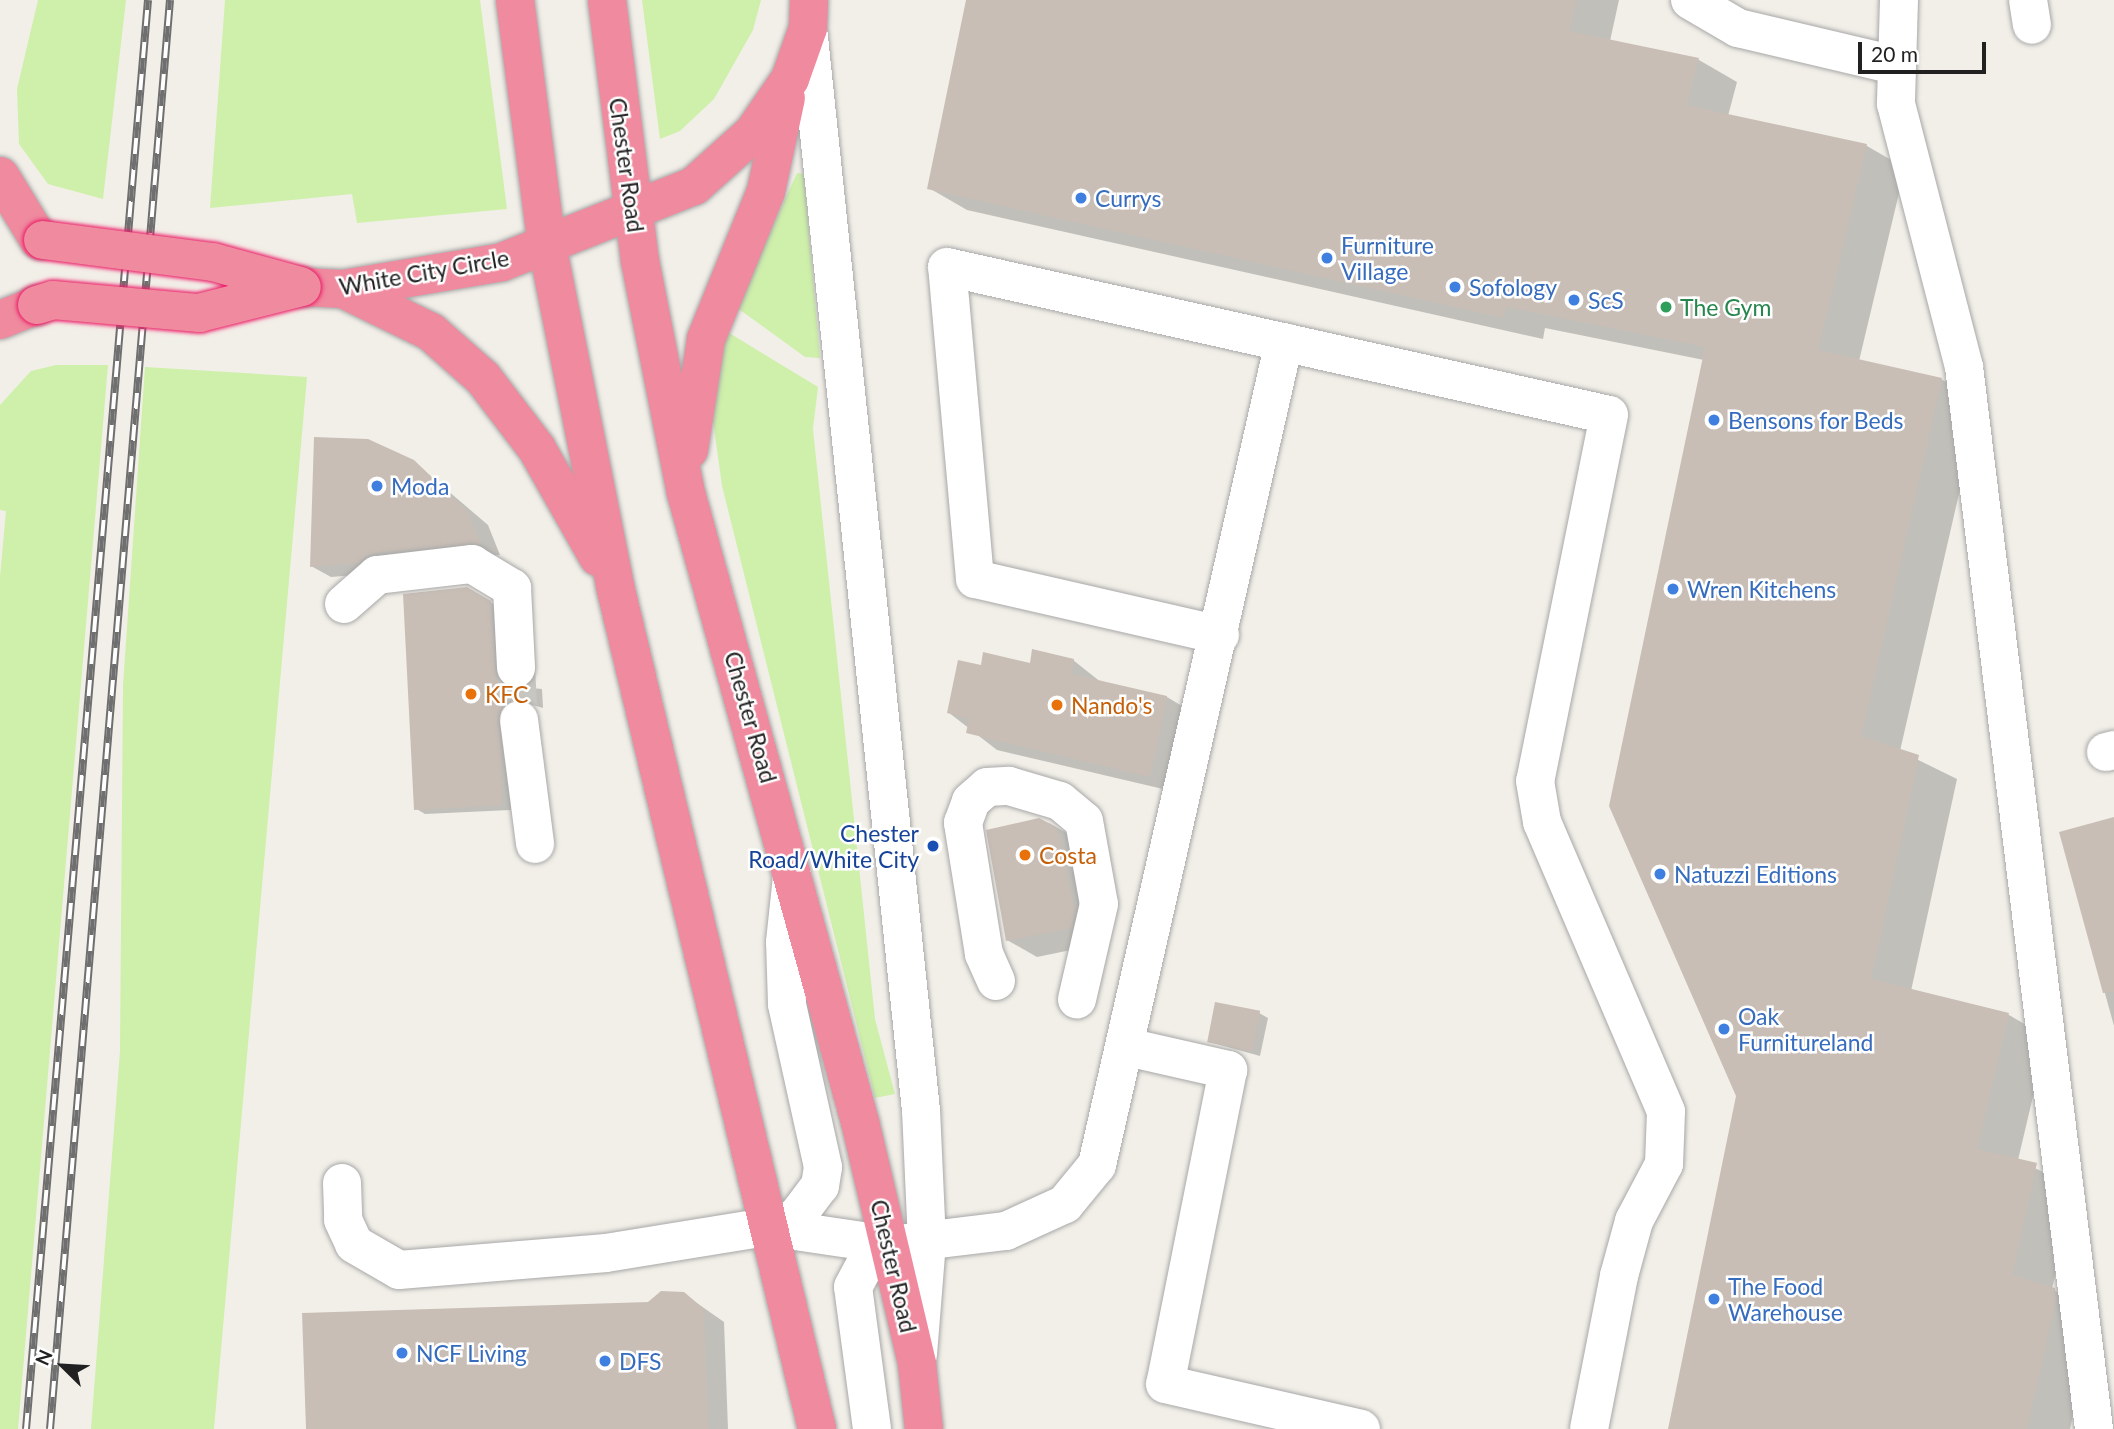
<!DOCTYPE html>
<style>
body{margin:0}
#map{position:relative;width:2114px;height:1429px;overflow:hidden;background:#f2efe8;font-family:Lato,sans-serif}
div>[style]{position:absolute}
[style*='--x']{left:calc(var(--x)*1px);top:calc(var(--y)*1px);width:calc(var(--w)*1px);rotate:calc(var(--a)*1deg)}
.grass>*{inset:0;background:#cef0aa}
.shadow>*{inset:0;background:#0003}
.building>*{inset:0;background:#c8beb6;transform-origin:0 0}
.minor-tunnel>*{height:38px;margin-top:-19px;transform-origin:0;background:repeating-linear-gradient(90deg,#c8c6c0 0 38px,transparent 0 57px)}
.roads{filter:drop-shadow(0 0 2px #a8a8a8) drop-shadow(0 0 2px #a8a8a8)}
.minor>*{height:38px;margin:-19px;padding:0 19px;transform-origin:19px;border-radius:19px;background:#fff}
.highway>*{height:38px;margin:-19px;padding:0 19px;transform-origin:19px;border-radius:19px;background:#ef8a9f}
.rail>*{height:8px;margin-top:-4px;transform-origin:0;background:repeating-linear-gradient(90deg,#fff 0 16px,#6f6f6f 0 32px);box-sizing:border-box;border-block:2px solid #6f6f6f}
.bridges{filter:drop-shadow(0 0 2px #eb1a66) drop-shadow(0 0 2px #eb1a66)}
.highway-bridge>*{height:38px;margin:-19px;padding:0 19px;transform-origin:19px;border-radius:19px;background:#ef8a9f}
.dots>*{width:19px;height:19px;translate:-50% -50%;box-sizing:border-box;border:4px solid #fff;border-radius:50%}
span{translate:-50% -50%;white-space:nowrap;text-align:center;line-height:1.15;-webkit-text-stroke:5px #fff;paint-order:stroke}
.street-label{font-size:23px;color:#212121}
.shop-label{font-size:23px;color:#366cbe}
.left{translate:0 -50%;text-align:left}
.leisure-label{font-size:23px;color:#27864d}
.food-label{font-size:23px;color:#c56008}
.transit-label{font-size:23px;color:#164399}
.right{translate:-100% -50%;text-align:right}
.north{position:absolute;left:28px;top:1331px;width:70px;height:70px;-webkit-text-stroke:5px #fff;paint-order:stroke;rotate:294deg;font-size:19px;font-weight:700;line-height:28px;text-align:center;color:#212121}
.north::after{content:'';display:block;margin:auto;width:24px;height:32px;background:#212121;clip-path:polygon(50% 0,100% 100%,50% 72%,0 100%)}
.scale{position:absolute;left:1858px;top:42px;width:128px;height:32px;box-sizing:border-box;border:4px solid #212121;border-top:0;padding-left:9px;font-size:21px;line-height:24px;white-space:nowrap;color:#212121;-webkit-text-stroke:5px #fff;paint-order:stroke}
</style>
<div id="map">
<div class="grass">
<i style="clip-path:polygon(38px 0,126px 0,103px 199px,48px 184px,19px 144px,17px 89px)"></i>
<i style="clip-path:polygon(225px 0,480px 0,507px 209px,357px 223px,352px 194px,210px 208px)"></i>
<i style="clip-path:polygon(642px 0,761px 0,753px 30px,714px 99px,680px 131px,660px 139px)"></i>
<i style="clip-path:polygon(797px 173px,804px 174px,820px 358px,805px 357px,736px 307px)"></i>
<i style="clip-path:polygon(726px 331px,818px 387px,813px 429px,875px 1019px,895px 1094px,875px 1098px,722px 486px,713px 421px)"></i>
<i style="clip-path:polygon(56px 365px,108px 365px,18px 1429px,0 1429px,0 577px,6px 511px,0 510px,0 405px,31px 371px)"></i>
<i style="clip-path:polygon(145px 367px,307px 377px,214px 1429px,91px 1429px,120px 1051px,123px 685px)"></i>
</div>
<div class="shadow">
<i style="clip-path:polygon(968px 0,1619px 0,1610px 41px,1699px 60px,1737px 82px,1728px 116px,1867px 146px,1905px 168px,1859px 361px,1941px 379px,1980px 402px,1900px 751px,1957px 779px,1911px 991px,2009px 1015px,2047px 1037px,2018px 1160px,2075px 1187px,2052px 1289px,2093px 1312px,2094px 1321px,2070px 1429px,1670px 1429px,1738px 1096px,1704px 360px,1545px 328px,1543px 339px,967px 210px,929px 188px)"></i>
<i style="clip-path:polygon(413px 461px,488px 525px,500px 555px,395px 564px,379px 573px,331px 577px,311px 566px)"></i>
<i style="clip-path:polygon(467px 588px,500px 608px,507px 686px,542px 689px,543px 708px,526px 703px,511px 810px,425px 814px,415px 808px)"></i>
<i style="clip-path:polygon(1073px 660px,1102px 683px,1167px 697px,1197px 715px,1180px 793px,997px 750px,948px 712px,982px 667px)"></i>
<i style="clip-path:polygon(2114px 819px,2114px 1026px,2061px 834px)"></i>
<i style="clip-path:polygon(1049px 823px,1079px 840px,1100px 944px,1037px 957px,1007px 940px,988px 831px)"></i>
<i style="clip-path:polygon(1259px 1013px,1268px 1018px,1260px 1056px,1209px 1042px)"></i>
<i style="clip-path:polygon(684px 1294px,724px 1322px,728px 1429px,308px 1429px)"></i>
</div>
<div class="building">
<i style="clip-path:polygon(966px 0,1576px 0,1569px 31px,1699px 58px,1686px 105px,1867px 144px,1818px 350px,1942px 378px,1861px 736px,1919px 755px,1871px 979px,2009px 1013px,1977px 1149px,2037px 1163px,2012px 1275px,2055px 1288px,2056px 1299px,2027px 1429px,1668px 1429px,1736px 1096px,1609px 806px,1705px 347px,1506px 307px,1504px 318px,927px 189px)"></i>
<i style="clip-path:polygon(314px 437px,368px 439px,414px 460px,468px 512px,481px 545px,374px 553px,358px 563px,310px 567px)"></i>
<i style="clip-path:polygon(467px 587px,491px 601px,497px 679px,516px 690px,532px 682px,533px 704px,516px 698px,499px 712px,502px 805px,414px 810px,403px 594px)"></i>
<i style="clip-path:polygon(1032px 649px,1074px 659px,1072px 674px,1167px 696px,1150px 777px,966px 733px,969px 719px,947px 713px,958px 660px,981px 665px,983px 652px,1030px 663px)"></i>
<i style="clip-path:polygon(2114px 817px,2114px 992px,2103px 993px,2059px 832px)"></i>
<i style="clip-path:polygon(1039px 818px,1056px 827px,1075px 910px,1071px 928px,1006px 941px,986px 830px)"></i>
<i style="left:1215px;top:1002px;width:46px;height:41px;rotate:11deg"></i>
<i style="clip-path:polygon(661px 1291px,684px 1292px,704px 1309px,708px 1429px,306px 1429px,302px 1313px,648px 1302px)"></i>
</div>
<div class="minor-tunnel">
<i style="--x:516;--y:668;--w:52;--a:86.7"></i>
</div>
<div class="roads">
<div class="minor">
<i style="--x:1690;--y:0;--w:56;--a:30.3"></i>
<i style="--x:1738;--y:28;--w:160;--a:13.3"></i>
<i style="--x:1899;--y:0;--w:104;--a:91.7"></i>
<i style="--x:1896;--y:104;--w:272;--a:75.5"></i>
<i style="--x:1964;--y:367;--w:1070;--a:83.02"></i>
<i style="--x:2028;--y:0;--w:25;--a:81"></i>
<i style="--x:808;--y:28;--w:1088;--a:84.04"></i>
<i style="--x:921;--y:1110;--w:132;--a:87.4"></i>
<i style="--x:927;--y:1242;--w:113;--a:94.6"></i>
<i style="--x:344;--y:604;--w:44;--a:-41.3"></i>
<i style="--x:377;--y:575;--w:96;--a:-6.6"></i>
<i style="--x:472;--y:564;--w:47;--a:31"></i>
<i style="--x:512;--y:588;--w:80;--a:87.1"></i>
<i style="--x:1220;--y:635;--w:251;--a:-167.1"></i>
<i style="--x:975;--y:579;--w:313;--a:-95.1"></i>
<i style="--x:947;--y:267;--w:678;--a:12.6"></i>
<i style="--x:1609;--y:415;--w:373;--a:101.4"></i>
<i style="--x:1535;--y:781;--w:42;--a:80.3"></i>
<i style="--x:1542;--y:822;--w:315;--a:66.8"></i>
<i style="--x:1666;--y:1112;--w:52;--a:92.2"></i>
<i style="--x:1664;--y:1164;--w:64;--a:117.8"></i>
<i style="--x:1634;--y:1221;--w:57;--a:105.3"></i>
<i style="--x:1619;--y:1276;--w:156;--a:101.1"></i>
<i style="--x:519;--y:720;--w:125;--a:82.6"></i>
<i style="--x:2106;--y:752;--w:8;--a:-14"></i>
<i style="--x:996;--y:981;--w:30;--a:-114"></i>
<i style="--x:984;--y:954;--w:133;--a:-99.1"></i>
<i style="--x:963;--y:823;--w:23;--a:-70"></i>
<i style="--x:971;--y:801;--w:21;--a:-41"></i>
<i style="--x:987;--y:787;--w:22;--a:-3"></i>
<i style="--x:1009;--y:786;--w:53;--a:16.4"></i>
<i style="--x:1060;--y:801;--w:31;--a:40"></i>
<i style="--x:1084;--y:821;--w:84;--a:79.8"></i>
<i style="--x:1099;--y:904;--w:98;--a:103"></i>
<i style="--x:1127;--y:1047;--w:104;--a:12.8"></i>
<i style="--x:1228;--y:1070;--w:320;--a:101.3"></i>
<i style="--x:1165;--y:1384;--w:201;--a:12.9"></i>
<i style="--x:342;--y:1183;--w:37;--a:88"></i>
<i style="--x:343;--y:1220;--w:26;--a:65"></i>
<i style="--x:354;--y:1244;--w:52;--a:30"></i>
<i style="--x:399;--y:1270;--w:208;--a:-4.7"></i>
<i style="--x:606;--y:1253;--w:181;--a:-9.2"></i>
<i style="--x:785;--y:1224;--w:14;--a:-34"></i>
<i style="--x:797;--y:1216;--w:38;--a:-53"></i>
<i style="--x:820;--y:1186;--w:19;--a:-81"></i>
<i style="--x:823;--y:1167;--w:167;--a:-102.5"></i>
<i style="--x:787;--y:1004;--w:62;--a:-91.8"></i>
<i style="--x:785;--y:942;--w:66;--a:-83.9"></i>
<i style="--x:768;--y:1227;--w:123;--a:8.4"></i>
<i style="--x:890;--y:1245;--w:117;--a:-6.9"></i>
<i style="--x:1006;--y:1231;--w:65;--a:-24.6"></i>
<i style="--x:1065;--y:1204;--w:50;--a:-50.6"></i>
<i style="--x:1097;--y:1165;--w:844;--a:-77.2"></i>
<i style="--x:872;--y:1429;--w:143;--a:-97.6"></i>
<i style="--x:853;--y:1287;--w:36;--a:-62"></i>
<i style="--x:870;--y:1255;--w:22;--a:-27"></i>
</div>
<div class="highway">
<i style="--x:515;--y:0;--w:247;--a:82.6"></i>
<i style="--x:547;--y:245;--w:348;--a:78.7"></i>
<i style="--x:615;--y:586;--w:867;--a:76.52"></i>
<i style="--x:607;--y:0;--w:263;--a:82.8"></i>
<i style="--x:640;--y:261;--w:237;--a:78.8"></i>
<i style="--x:686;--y:493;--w:653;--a:74.54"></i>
<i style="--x:860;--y:1122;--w:249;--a:76.7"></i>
<i style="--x:917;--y:1364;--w:65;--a:83.9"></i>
<i style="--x:0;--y:176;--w:75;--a:58.6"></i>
<i style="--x:302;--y:287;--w:41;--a:2.8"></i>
<i style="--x:343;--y:289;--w:161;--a:-9.6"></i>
<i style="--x:502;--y:262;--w:206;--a:-21.6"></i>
<i style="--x:694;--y:186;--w:79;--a:-41.9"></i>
<i style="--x:753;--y:133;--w:65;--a:-55.6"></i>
<i style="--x:790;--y:79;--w:54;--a:-70.6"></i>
<i style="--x:808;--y:28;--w:28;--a:-88"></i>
<i style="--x:343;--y:289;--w:98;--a:26"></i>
<i style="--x:431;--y:332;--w:69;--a:41.5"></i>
<i style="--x:483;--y:378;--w:89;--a:52.7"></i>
<i style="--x:537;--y:449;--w:124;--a:60.5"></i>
<i style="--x:0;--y:320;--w:40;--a:-22"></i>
<i style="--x:689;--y:450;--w:112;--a:-81.3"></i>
<i style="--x:706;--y:339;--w:160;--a:-67.9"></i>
<i style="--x:766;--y:191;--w:95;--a:-77.9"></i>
</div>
</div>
<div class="rail">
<i style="--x:26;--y:1429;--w:1434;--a:-85.12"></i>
<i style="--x:50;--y:1429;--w:1434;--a:-85.2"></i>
</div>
<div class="bridges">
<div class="highway-bridge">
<i style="--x:43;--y:240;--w:171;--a:7.4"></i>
<i style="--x:213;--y:262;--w:90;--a:15.4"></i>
<i style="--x:37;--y:305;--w:17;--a:-17"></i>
<i style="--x:53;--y:300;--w:147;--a:5.1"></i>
<i style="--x:199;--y:313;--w:106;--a:-14.2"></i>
</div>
</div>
<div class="dots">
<i style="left:1081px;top:198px;background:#3f7fe0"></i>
<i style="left:1327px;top:258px;background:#3f7fe0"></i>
<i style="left:1455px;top:287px;background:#3f7fe0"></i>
<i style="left:1574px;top:300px;background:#3f7fe0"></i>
<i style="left:1666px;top:307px;background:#2e9e5b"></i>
<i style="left:1714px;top:420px;background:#3f7fe0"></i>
<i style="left:377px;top:486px;background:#3f7fe0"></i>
<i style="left:1673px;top:589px;background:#3f7fe0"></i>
<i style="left:471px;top:694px;background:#e8710a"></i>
<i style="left:1057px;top:705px;background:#e8710a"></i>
<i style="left:933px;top:846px;background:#1a4fb4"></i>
<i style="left:1025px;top:855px;background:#e8710a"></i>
<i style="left:1660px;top:874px;background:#3f7fe0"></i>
<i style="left:1724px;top:1029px;background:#3f7fe0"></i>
<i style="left:1714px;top:1299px;background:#3f7fe0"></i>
<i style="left:402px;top:1353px;background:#3f7fe0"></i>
<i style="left:605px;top:1361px;background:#3f7fe0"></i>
</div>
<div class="street-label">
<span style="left:627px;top:165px;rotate:82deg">Chester Road</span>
<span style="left:424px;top:272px;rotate:-10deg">White City Circle</span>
<span style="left:751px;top:717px;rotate:74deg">Chester Road</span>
<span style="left:894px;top:1266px;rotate:77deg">Chester Road</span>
</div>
<div class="shop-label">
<span class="left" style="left:1095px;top:198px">Currys</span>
<span class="left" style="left:1341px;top:258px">Furniture<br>Village</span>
<span class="left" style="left:1469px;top:287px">Sofology</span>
<span class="left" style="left:1588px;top:300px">ScS</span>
<span class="left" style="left:1728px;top:420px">Bensons for Beds</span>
<span class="left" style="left:391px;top:486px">Moda</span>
<span class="left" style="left:1687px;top:589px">Wren Kitchens</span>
<span class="left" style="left:1674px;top:874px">Natuzzi Editions</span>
<span class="left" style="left:1738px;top:1029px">Oak<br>Furnitureland</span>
<span class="left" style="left:1728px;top:1299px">The Food<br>Warehouse</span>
<span class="left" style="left:416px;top:1353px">NCF Living</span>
<span class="left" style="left:619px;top:1361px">DFS</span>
</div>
<div class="leisure-label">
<span class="left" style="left:1680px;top:307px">The Gym</span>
</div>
<div class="food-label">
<span class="left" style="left:485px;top:694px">KFC</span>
<span class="left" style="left:1071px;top:705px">Nando's</span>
<span class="left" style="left:1039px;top:855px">Costa</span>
</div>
<div class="transit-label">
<span class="right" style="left:919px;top:846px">Chester<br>Road/White City</span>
</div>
<div class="north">N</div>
<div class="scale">20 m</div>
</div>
